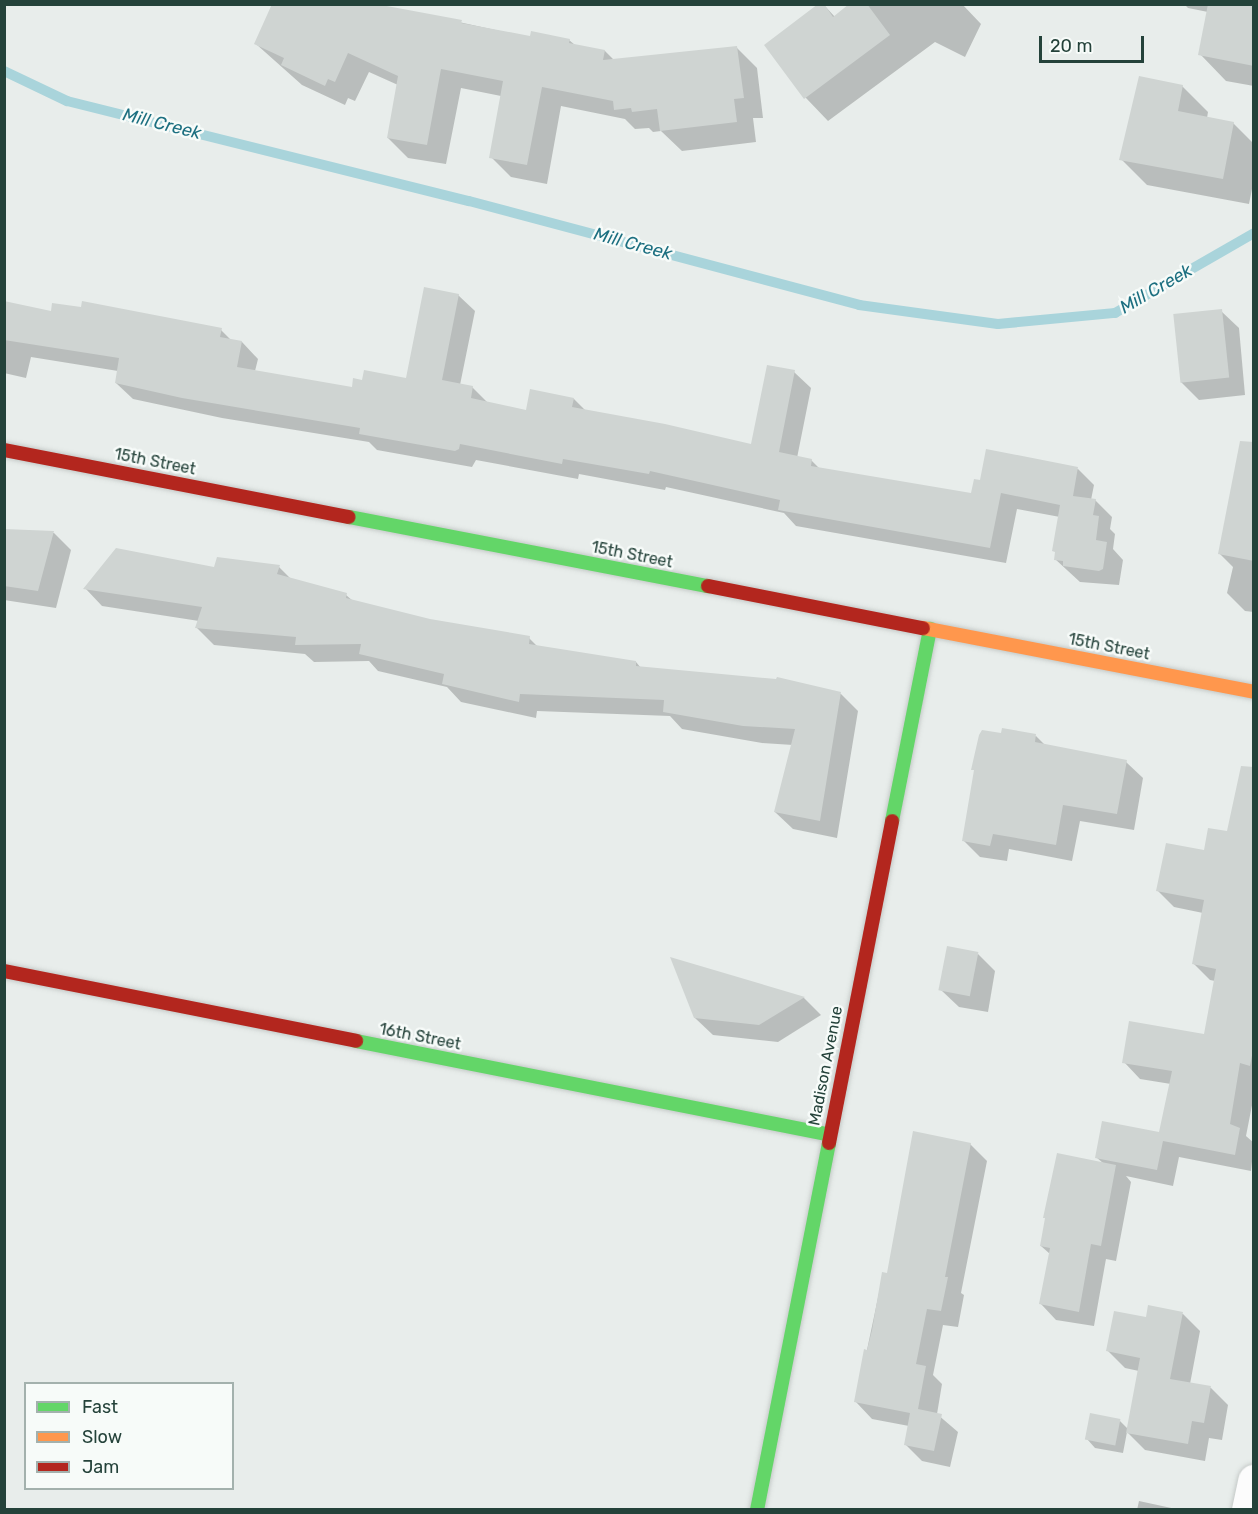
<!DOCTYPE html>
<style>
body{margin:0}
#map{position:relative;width:1258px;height:1514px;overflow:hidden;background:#e8edeb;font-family:Rubik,sans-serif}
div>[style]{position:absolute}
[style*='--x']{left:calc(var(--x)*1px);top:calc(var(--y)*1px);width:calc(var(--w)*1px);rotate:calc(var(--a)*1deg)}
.shadow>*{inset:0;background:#0003}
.stream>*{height:10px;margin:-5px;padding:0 5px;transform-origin:5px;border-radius:5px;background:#a9d4db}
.building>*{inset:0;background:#cfd4d2;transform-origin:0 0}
.roads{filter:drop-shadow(0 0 2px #c5cac8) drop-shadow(0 0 2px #c5cac8)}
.street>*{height:33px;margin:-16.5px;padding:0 16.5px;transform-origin:16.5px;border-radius:16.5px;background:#fcfcfc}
.fast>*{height:14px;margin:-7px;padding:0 7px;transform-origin:7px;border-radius:7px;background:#63d668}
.slow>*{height:14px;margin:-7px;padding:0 7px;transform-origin:7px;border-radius:7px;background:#ff974d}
.jam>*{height:14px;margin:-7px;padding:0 7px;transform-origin:7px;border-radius:7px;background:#b3261e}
span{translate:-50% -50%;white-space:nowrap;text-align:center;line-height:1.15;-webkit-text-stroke:5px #f7fbf9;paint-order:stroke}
.street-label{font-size:16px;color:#24423a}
.water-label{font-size:18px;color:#1c6f80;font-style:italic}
.frame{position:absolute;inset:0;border:6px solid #24423a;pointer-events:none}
.legend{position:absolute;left:24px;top:1382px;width:210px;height:108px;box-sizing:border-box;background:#f7fbf9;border:2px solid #a3b1ad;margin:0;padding:8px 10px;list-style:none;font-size:18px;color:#24423a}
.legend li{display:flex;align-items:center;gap:12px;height:30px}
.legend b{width:30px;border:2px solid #a3b1ad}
.scale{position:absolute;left:1039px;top:36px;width:105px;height:27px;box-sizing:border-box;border:3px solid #24423a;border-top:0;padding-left:8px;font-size:18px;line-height:21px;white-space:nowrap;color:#24423a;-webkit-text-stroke:4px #f7fbf9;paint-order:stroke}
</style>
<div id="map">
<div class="shadow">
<i style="clip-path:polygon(823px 4px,835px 17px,852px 4px,962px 4px,981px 24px,965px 57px,935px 42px,828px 121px,806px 98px,766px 45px)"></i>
<i style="clip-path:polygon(1184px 4px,1254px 4px,1254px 86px,1226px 81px,1200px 54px,1208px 12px,1188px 8px)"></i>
<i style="clip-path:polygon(427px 15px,531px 38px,569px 40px,575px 45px,605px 51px,614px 60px,737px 48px,757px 68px,763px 118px,753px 118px,756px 142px,682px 151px,661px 131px,653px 132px,649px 128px,635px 129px,625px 119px,561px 106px,547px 184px,511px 177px,491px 157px,501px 96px,461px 88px,446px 164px,408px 158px,388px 138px,398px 85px,369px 72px,355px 101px,348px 98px,345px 105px,302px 85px,256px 44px)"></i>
<i style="clip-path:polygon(1182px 86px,1208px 112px,1207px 118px,1233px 123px,1254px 144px,1254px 179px,1249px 204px,1147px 185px,1121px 159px)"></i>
<i style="clip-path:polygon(458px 295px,475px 311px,460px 385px,472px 387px,489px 404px,527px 411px,574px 399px,586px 411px,753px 446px,794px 372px,811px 388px,797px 458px,811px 460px,820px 469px,972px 495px,1078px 469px,1094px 485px,1091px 500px,1095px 500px,1112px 517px,1110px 529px,1115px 534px,1113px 549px,1123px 560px,1119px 585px,1080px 582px,1055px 559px,1060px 517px,1017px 509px,1006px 563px,796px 526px,784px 513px,666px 487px,665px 490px,579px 474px,578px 479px,476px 460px,472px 467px,377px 450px,369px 442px,222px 418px,133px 399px,116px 383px,118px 371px,31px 357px,26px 378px,4px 373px,4px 303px,53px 313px,221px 330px,232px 341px,242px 342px,258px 359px,255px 371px,353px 388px,363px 381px,408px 380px)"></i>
<i style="clip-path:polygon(1221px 311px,1239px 328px,1245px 395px,1199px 400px,1181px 382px)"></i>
<i style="clip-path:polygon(1254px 485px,1254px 612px,1245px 611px,1227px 593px,1233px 567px,1219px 553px)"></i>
<i style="clip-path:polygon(4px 531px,54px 533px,71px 550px,56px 608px,4px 600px)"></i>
<i style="clip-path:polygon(279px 567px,292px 580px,346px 595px,353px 601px,430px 620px,529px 638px,538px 647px,636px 662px,641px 668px,841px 694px,858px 711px,837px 838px,793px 829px,775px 812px,793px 745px,762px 743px,682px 729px,670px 716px,537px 711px,536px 718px,461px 702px,447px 687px,378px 671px,369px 661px,314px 662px,305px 654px,214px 645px,197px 628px,199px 621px,102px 606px,85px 588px,215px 569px)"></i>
<i style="clip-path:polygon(1036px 736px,1046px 746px,1126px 762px,1143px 778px,1134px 830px,1080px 821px,1072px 861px,1009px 849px,1007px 861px,980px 857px,963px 840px,976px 772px,973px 769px)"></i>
<i style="clip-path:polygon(1254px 774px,1254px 1095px,1246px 1136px,1254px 1143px,1251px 1171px,1179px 1157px,1173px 1186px,1126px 1176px,1131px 1182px,1116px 1261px,1106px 1259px,1094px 1326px,1056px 1320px,1041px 1304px,1050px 1254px,1041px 1246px,1103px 1163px,1096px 1157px,1160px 1134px,1171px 1084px,1140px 1079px,1124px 1062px,1206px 1036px,1215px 981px,1210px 980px,1193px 963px,1203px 913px,1174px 907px,1158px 891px,1228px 833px)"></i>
<i style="clip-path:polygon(978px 954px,995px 971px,988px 1012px,959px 1007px,941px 990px)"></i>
<i style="clip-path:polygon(673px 959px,804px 998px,821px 1015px,778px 1042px,713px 1035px,695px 1018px)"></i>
<i style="clip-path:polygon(970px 1144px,987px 1161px,961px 1293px,964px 1295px,958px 1327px,943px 1325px,933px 1375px,942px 1384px,937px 1414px,958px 1432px,950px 1467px,922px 1461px,905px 1444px,909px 1426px,872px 1419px,856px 1402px,883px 1274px,889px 1275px)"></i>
<i style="clip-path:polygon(1183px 1314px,1200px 1331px,1190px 1384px,1211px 1388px,1228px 1405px,1222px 1440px,1209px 1438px,1205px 1461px,1145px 1450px,1127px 1432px,1123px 1453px,1095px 1448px,1087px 1439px,1119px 1420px,1128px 1429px,1139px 1371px,1125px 1368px,1108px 1351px,1147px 1318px)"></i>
<i style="clip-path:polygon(1139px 1501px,1176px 1509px,1177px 1510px,1137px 1510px)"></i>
</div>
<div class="stream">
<i style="--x:4;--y:71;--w:70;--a:25.5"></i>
<i style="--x:67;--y:101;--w:414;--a:14"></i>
<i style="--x:469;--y:201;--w:404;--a:14.9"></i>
<i style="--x:859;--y:305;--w:140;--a:7.8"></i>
<i style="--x:998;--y:324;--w:118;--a:-5.4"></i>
<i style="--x:1115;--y:313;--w:160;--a:-29.9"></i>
</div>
<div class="building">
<i style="clip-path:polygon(272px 4px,376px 4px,462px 20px,461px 23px,530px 36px,531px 31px,570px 39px,569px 43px,605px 50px,603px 60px,737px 46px,744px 98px,734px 99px,737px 122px,660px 131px,657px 109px,632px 112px,631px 108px,614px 110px,613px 101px,542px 87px,527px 165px,489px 158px,503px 81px,441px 69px,427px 145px,387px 138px,398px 76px,348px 53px,335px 82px,328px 79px,325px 86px,281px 65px,284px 58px,254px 44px)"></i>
<i style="clip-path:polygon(818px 4px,824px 4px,833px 17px,849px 4px,867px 4px,890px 35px,804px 99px,764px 45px)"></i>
<i style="clip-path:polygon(1208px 4px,1254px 4px,1254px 66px,1198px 55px)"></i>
<i style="clip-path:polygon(1139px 76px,1183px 85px,1178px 111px,1234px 122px,1223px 179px,1119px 160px)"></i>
<i style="clip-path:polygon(424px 287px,459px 294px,442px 380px,473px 386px,471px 398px,526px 410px,530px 389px,574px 398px,572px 407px,665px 424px,751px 444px,767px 365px,795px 370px,779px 452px,812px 459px,811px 466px,971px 493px,974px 479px,980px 480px,986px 449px,1078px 467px,1073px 496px,1096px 499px,1093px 515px,1099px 516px,1096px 540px,1107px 542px,1103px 569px,1099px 571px,1063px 566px,1063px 561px,1054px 560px,1055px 552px,1052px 551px,1060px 505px,1001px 493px,990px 548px,778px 510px,780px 500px,650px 471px,649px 474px,563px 459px,562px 464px,460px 444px,459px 449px,455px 451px,359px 434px,360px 428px,182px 398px,115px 383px,119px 358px,4px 340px,4px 301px,51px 311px,52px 303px,81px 307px,82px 301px,222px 328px,220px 337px,242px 341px,237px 367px,352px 387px,353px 378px,362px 380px,364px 370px,406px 378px)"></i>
<i style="left:1222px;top:309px;width:69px;height:49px;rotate:84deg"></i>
<i style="clip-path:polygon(1240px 441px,1254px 442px,1254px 561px,1218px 554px)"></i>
<i style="clip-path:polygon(4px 529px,54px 531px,38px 591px,4px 586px)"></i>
<i style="clip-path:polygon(116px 548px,214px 567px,217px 557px,280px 565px,277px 574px,347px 593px,346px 598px,430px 619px,530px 636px,529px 644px,636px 661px,636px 666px,776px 679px,777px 677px,841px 692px,820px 821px,774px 812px,795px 729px,743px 726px,663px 712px,664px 700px,520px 694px,519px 702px,442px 684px,444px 674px,359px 654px,361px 644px,295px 645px,296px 637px,195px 628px,202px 607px,83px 589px)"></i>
<i style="clip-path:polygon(1002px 728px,1036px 734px,1035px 742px,1127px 760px,1117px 814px,1063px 805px,1056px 845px,993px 834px,990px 846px,962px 841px,974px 770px,971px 770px,979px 735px,982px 730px,1001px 733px)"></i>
<i style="clip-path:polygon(1241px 766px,1254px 767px,1254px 1045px,1250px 1066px,1240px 1063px,1230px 1124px,1240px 1128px,1235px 1155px,1163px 1141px,1157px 1170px,1095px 1158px,1102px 1121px,1159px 1132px,1172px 1071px,1122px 1063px,1129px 1021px,1204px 1034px,1216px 969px,1192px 964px,1204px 900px,1156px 891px,1166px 843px,1204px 850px,1208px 828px,1227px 831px)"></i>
<i style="left:947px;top:946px;width:32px;height:45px;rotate:11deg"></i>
<i style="clip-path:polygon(670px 957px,805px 997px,759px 1025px,694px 1018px)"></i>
<i style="clip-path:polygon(913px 1131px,971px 1143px,945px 1277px,948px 1277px,941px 1311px,927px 1309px,916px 1364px,926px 1366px,918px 1409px,942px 1414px,934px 1451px,904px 1445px,910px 1413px,854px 1402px,864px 1349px,867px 1350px,872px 1330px,882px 1272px,887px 1273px)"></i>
<i style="clip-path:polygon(1057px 1153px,1116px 1165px,1101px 1246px,1091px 1244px,1079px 1312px,1039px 1304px,1050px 1248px,1040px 1246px,1045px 1218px,1043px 1218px)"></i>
<i style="clip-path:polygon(1148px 1305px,1183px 1312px,1170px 1379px,1211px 1386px,1204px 1423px,1192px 1421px,1188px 1444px,1126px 1433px,1140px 1358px,1106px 1351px,1114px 1311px,1146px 1317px)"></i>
<i style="left:1090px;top:1413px;width:31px;height:27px;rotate:11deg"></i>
</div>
<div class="roads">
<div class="street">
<i style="--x:1248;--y:1510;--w:30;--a:-78"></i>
</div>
<div class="fast">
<i style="--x:349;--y:517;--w:366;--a:10.9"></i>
<i style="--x:892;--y:821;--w:196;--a:-78.8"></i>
<i style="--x:356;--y:1041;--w:482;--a:11.2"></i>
<i style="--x:757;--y:1510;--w:374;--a:-78.9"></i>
</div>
<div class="slow">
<i style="--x:923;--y:628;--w:337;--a:10.9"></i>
</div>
<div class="jam">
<i style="--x:4;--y:450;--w:351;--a:11"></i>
<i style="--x:708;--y:586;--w:219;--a:11.1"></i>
<i style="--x:4;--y:971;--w:359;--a:11.2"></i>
<i style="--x:829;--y:1143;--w:328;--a:-78.9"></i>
</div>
</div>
<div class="street-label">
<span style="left:155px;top:462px;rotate:11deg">15th Street</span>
<span style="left:632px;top:555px;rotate:11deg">15th Street</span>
<span style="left:1109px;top:647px;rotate:11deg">15th Street</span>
<span style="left:420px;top:1037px;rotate:11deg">16th Street</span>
<span style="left:826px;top:1066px;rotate:-79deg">Madison Avenue</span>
</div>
<div class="water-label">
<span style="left:162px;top:124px;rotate:14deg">Mill Creek</span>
<span style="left:633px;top:244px;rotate:15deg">Mill Creek</span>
<span style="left:1156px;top:289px;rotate:-30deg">Mill Creek</span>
</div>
<div class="frame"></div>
<ul class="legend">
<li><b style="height:8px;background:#63d668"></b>Fast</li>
<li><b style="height:8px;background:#ff974d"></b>Slow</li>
<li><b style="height:8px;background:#b3261e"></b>Jam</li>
</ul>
<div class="scale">20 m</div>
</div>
